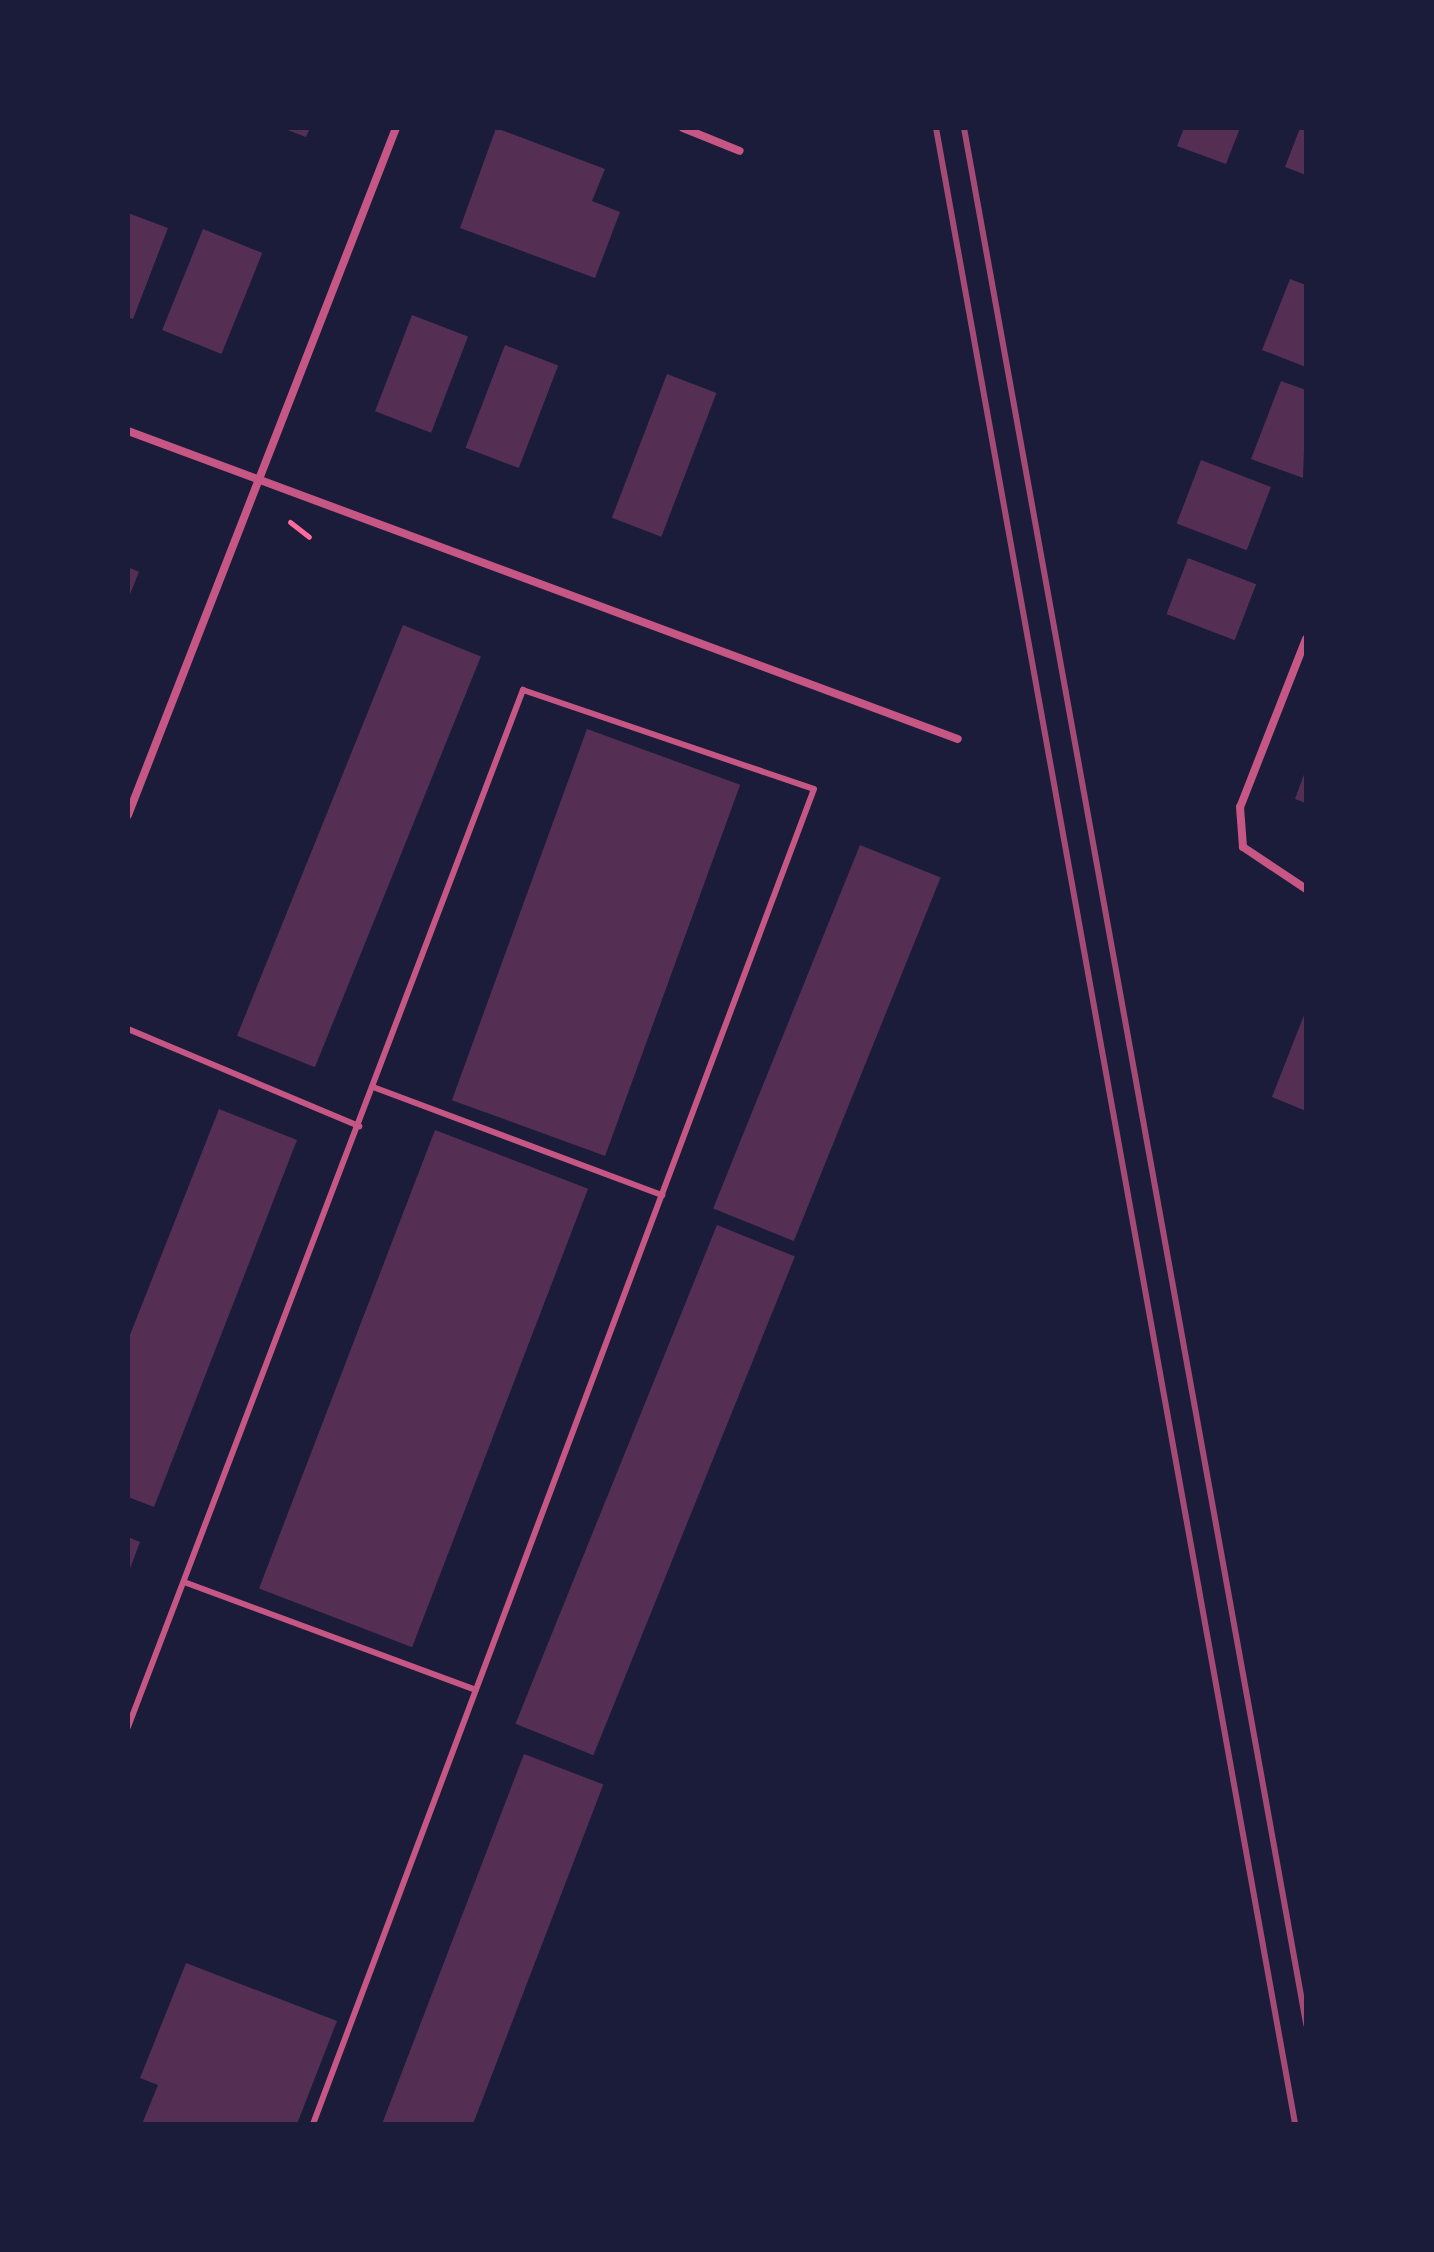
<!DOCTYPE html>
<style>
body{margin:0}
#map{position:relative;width:1434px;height:2252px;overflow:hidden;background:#1b1b3a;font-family:Barlow,sans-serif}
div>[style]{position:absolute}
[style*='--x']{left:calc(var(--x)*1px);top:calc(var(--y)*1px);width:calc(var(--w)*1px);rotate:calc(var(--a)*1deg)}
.building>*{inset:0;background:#542f53;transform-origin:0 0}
.path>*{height:5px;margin:-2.5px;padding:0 2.5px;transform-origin:2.5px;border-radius:2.5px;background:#ff6b9d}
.service>*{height:6px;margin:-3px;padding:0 3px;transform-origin:3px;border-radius:3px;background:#c65784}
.minor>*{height:8px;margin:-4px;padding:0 4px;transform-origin:4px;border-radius:4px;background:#c65784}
.rail>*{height:6px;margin:-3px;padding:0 3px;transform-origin:3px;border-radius:3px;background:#a44b75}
span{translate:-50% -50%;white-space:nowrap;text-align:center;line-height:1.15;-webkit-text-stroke:8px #1b1b3a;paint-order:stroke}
.frame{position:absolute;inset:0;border:130px solid #1b1b3a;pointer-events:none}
</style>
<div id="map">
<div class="building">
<i style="clip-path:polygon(282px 128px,310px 128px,306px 137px)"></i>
<i style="clip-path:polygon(496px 128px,605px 169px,592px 201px,620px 212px,595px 278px,460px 228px)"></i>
<i style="clip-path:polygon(1184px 128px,1240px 128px,1226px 164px,1177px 146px)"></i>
<i style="clip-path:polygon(1300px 128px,1306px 128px,1306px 175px,1285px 167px)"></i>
<i style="clip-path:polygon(128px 213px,168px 228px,133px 319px,128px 317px)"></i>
<i style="left:203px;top:229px;width:64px;height:109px;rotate:22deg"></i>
<i style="clip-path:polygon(1290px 279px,1306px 285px,1306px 367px,1262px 350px)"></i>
<i style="left:412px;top:315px;width:60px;height:103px;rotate:21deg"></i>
<i style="left:505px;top:345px;width:57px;height:110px;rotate:21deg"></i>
<i style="left:667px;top:374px;width:53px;height:154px;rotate:21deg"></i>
<i style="clip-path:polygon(1281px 381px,1306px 390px,1303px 478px,1251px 459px)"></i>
<i style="left:1201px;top:460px;width:75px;height:68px;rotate:21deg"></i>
<i style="left:1188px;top:558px;width:73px;height:60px;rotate:21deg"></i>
<i style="clip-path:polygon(128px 567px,139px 572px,128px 599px)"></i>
<i style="left:403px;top:625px;width:84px;height:443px;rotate:22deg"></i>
<i style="left:587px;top:729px;width:163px;height:395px;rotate:20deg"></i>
<i style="clip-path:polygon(1306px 769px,1306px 803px,1295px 799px)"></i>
<i style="left:860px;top:845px;width:87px;height:392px;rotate:22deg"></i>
<i style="clip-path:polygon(1306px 1010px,1306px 1111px,1272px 1097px)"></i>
<i style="clip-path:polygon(219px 1109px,297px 1140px,154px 1507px,128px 1497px,128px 1340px)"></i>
<i style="left:435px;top:1130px;width:164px;height:491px;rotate:21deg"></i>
<i style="left:717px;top:1225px;width:84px;height:538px;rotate:22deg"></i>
<i style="clip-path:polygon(128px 1537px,140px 1542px,128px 1574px)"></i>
<i style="left:524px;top:1754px;width:85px;height:397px;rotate:21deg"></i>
<i style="clip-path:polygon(186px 1963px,337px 2021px,297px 2124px,142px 2124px,158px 2085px,140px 2078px)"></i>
</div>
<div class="path">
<i style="--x:290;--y:522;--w:24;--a:38"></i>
</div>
<div class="service">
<i style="--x:128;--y:1029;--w:251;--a:22.8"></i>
<i style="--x:373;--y:1087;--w:309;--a:20.5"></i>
<i style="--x:184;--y:1582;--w:311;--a:20.3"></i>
<i style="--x:128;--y:1727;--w:1110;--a:-69.15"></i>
<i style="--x:523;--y:690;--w:307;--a:18.8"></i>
<i style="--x:814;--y:789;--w:1426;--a:110.57"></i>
</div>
<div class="minor">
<i style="--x:683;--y:128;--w:61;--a:22"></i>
<i style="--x:128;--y:431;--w:885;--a:20.36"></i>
<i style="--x:1306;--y:639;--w:180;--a:111.4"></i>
<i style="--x:1240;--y:807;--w:40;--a:85.7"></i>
<i style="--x:1243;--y:847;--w:76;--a:33.7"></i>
<i style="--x:128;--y:815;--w:737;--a:-68.69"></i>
</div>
<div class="rail">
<i style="--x:936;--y:128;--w:2028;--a:79.8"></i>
<i style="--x:964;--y:128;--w:1927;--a:79.77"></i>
</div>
<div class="frame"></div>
</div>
